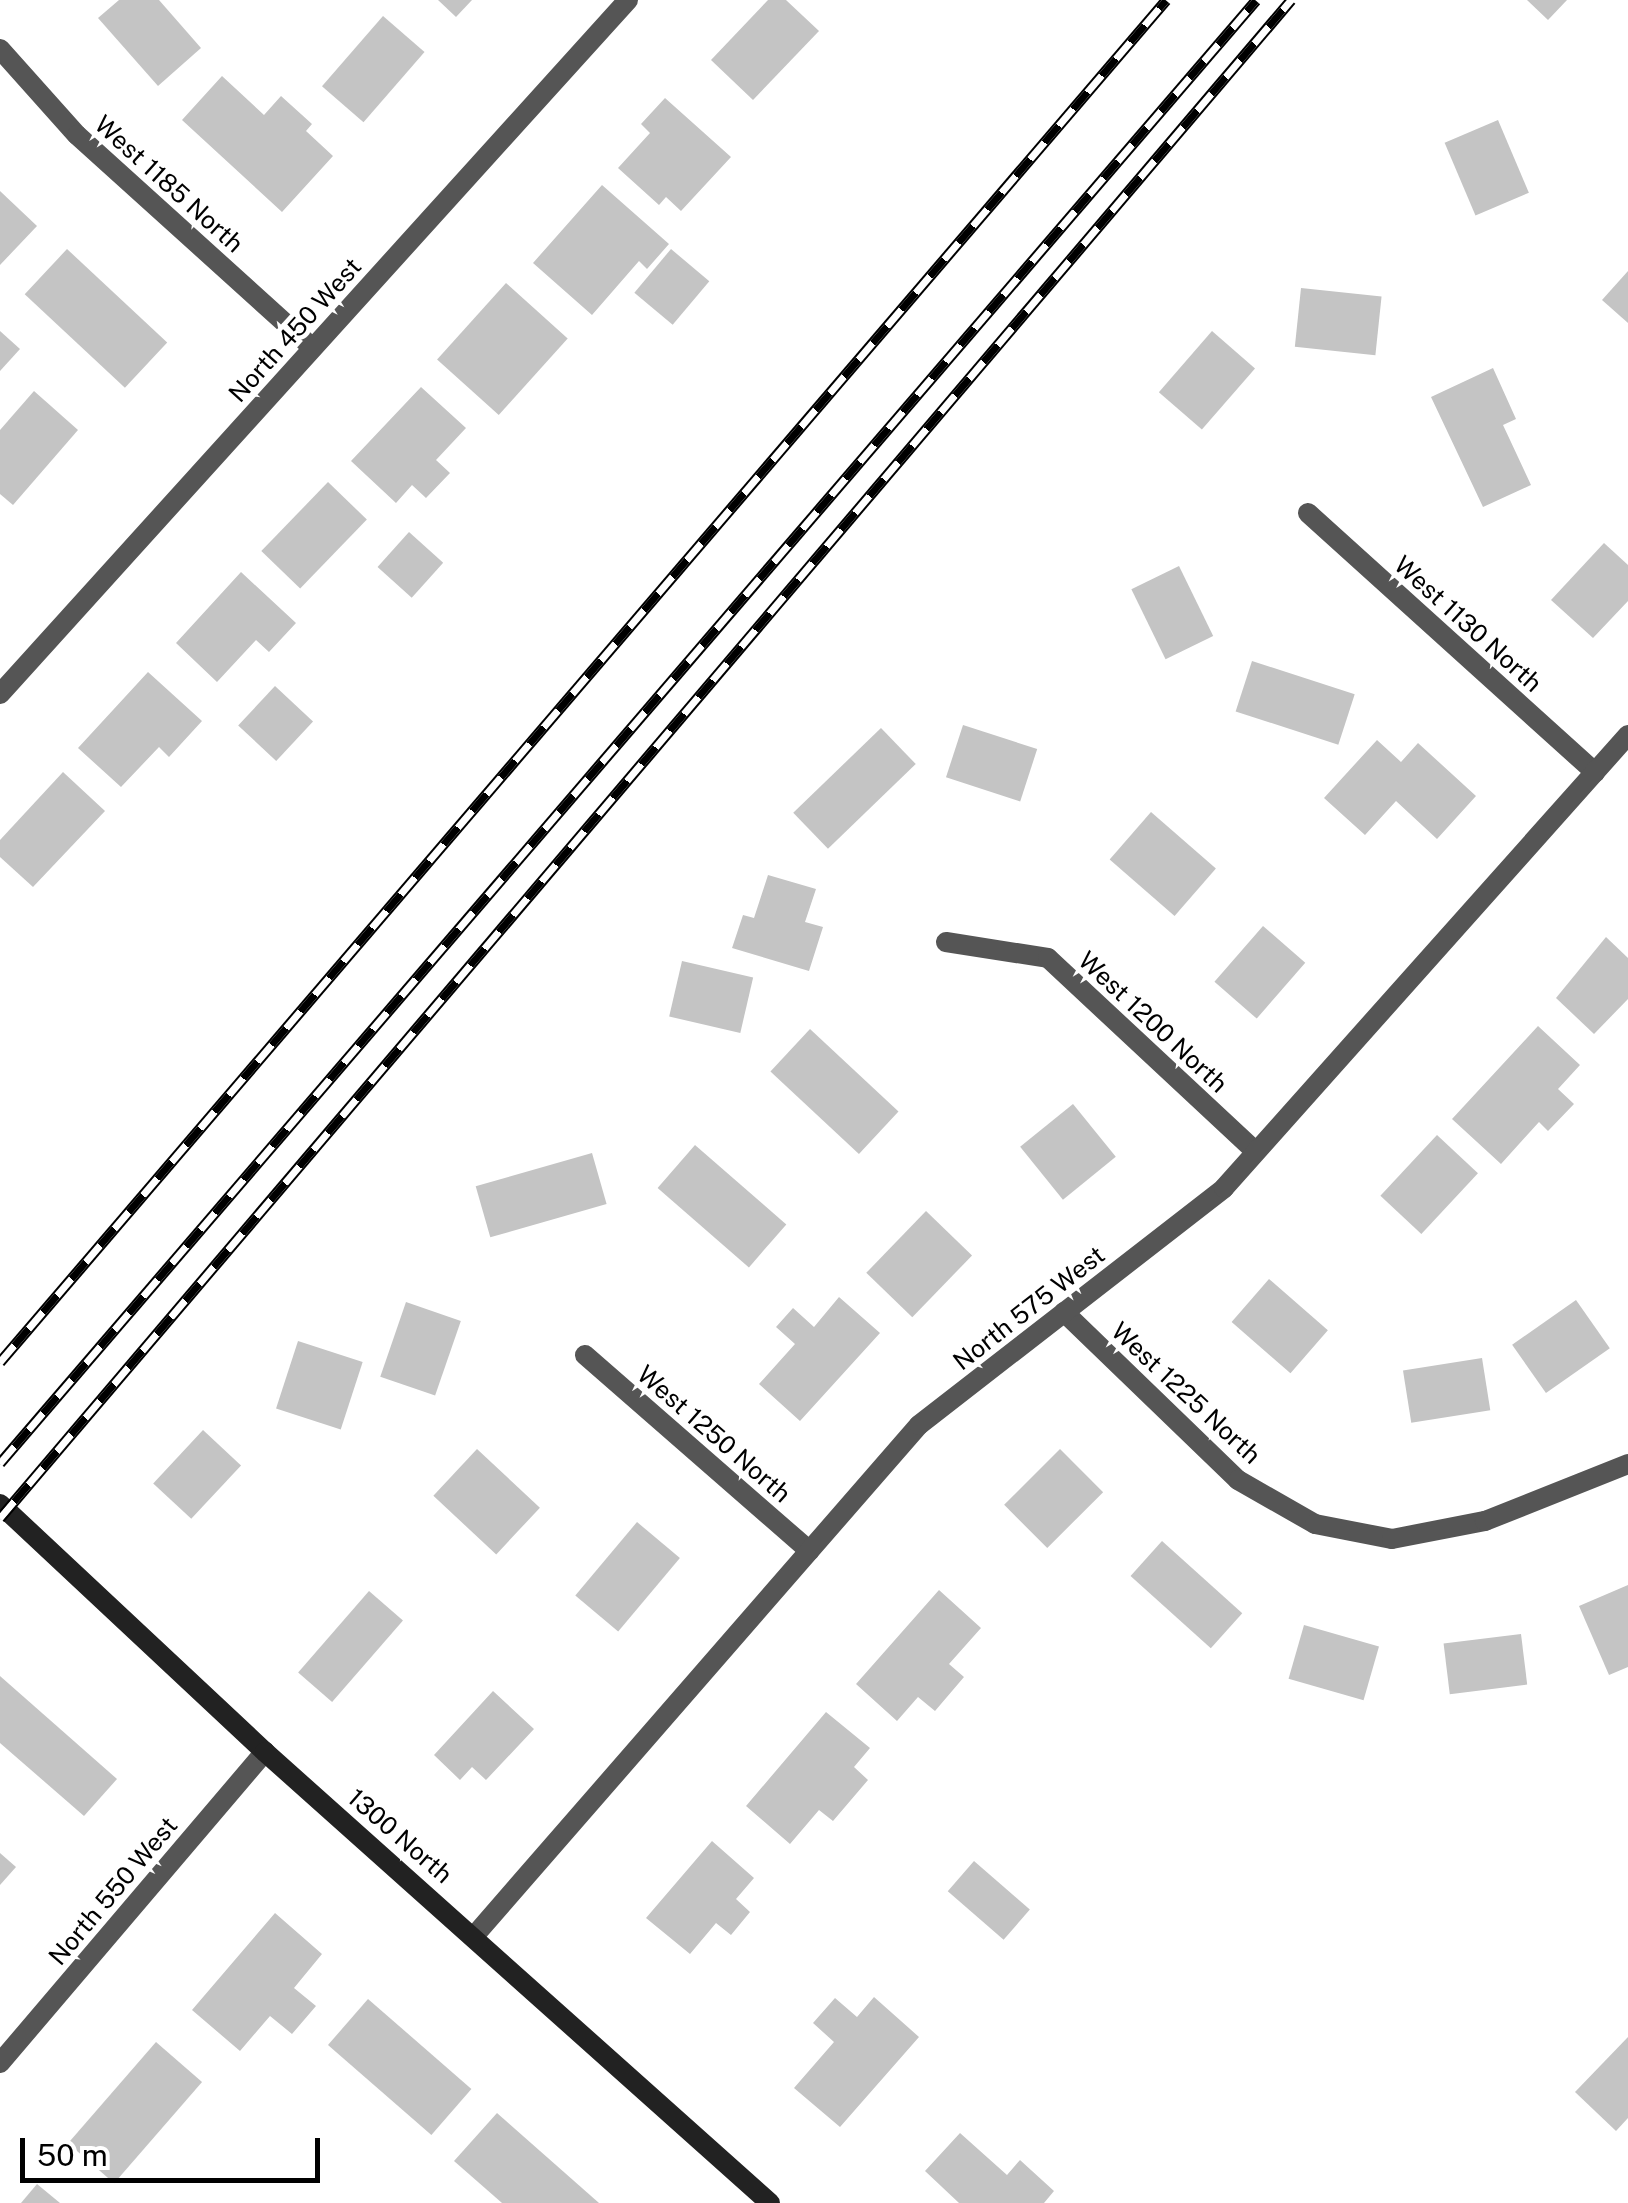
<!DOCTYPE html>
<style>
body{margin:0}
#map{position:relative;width:1628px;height:2203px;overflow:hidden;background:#fff;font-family:"Public Sans",sans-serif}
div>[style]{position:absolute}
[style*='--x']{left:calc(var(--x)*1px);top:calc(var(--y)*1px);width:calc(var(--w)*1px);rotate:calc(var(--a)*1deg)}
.building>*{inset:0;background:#c4c4c4;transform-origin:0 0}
.street>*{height:20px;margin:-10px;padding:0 10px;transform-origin:10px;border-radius:10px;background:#555}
.secondary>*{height:20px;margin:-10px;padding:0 10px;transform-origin:10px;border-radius:10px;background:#222}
.rail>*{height:11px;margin-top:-5.5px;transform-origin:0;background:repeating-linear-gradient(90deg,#fff 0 22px,#000 0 44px);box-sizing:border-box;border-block:2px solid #000}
span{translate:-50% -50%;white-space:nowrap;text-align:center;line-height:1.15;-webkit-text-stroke:9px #fff;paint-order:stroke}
.street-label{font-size:25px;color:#000}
.scale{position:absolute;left:20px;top:2138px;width:300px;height:45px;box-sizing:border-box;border:5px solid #000;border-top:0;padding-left:12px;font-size:30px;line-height:35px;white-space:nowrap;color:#000;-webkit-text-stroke:8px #fff;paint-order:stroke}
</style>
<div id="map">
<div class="building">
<i style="clip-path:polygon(119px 0,159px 0,201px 48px,158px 86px,98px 18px)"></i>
<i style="clip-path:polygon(438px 0,472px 0,456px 17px)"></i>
<i style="clip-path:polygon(768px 0,786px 0,819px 31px,753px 100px,711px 60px)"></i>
<i style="clip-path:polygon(1527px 0,1567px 0,1548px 20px)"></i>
<i style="left:383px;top:16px;width:55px;height:93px;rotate:41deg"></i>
<i style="clip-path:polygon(222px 76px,264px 115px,281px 96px,312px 124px,306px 131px,333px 156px,282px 212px,182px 120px)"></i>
<i style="clip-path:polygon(665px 98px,731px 157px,681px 211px,666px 197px,659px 205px,618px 168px,650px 133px,641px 124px)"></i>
<i style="left:1498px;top:120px;width:79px;height:58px;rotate:67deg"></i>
<i style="clip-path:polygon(602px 185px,669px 244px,647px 269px,639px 261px,592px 315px,533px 263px)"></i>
<i style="clip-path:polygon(0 191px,37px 226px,0 265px)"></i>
<i style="left:67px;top:249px;width:137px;height:62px;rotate:43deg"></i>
<i style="left:671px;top:249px;width:50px;height:57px;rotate:40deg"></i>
<i style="clip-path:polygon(1628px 271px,1628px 323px,1602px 300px)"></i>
<i style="left:506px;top:283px;width:83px;height:103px;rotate:42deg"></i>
<i style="left:1301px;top:288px;width:81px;height:59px;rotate:6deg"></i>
<i style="clip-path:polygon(0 331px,20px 349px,0 371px)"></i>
<i style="left:1212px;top:331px;width:57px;height:81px;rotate:41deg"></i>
<i style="clip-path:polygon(1493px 368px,1516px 419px,1503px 425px,1531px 485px,1483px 507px,1431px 397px)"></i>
<i style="clip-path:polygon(421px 387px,466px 428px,436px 460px,450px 473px,426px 498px,412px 485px,396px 503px,351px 461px)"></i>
<i style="clip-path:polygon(34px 391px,78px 430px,13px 505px,0 494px,0 430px)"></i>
<i style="left:328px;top:482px;width:54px;height:96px;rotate:44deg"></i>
<i style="left:409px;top:532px;width:46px;height:47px;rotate:42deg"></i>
<i style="clip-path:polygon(1604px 543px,1628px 565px,1628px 601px,1593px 638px,1551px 600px)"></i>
<i style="left:1179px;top:566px;width:78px;height:53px;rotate:64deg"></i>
<i style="clip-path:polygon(241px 572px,296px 623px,269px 652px,256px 640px,217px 682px,176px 643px)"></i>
<i style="left:1252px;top:661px;width:108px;height:53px;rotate:18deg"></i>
<i style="clip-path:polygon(148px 672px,202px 721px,169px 757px,159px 747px,121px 787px,78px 748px)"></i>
<i style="left:275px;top:686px;width:52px;height:54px;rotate:43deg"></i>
<i style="left:963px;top:725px;width:78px;height:55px;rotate:18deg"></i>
<i style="left:881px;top:728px;width:50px;height:122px;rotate:46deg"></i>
<i style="clip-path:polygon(1377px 740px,1401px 762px,1418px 743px,1476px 796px,1437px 839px,1396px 801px,1365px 835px,1324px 798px)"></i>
<i style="clip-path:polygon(63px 772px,105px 811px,33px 887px,0 857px,0 840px)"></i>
<i style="left:1151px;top:812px;width:86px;height:63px;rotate:41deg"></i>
<i style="clip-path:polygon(768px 875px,816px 889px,805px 922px,823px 927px,809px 971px,732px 948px,743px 915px,754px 918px)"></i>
<i style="left:1263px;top:926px;width:56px;height:74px;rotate:41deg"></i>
<i style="clip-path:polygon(1606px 937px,1628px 958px,1628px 999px,1594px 1034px,1556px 998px)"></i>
<i style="left:682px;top:961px;width:73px;height:57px;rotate:13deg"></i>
<i style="clip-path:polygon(1538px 1026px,1580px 1065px,1558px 1089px,1574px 1104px,1548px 1131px,1539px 1122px,1501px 1164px,1452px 1119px)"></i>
<i style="left:810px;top:1029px;width:121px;height:58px;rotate:43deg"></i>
<i style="left:1073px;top:1104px;width:68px;height:68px;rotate:51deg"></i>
<i style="left:1437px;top:1135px;width:56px;height:83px;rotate:43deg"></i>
<i style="left:695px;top:1145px;width:121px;height:57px;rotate:41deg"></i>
<i style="left:592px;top:1153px;width:53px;height:121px;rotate:74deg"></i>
<i style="left:926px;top:1211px;width:64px;height:86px;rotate:44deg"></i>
<i style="left:1269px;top:1279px;width:78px;height:57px;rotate:41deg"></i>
<i style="clip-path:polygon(839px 1297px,880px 1333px,800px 1421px,759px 1384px,795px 1344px,776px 1327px,793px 1308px,814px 1327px)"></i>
<i style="left:1576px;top:1300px;width:59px;height:78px;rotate:55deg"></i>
<i style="left:406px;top:1302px;width:58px;height:79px;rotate:19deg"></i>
<i style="left:298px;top:1341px;width:68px;height:71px;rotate:18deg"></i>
<i style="left:1482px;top:1358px;width:53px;height:80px;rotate:81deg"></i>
<i style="left:203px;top:1430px;width:52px;height:73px;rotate:43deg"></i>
<i style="left:477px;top:1449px;width:86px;height:64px;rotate:43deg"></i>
<i style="left:1060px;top:1449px;width:61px;height:79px;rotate:45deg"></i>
<i style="left:637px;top:1522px;width:56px;height:96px;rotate:40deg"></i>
<i style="left:1162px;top:1541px;width:108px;height:47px;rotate:42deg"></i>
<i style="clip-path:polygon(1628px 1585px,1628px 1667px,1609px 1675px,1579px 1606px)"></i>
<i style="clip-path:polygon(939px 1590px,981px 1628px,949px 1664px,964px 1677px,935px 1711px,918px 1697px,897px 1721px,856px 1684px)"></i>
<i style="left:369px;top:1591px;width:45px;height:108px;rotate:41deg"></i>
<i style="left:1304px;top:1625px;width:78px;height:56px;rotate:16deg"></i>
<i style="left:1521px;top:1634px;width:51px;height:78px;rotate:83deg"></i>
<i style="clip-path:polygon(0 1676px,117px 1779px,84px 1816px,0 1743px)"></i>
<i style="clip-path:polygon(493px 1691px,534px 1729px,486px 1780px,472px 1767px,460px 1780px,434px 1755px)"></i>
<i style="clip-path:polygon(826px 1712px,870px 1748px,854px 1767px,868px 1780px,833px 1821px,819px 1810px,790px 1844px,746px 1806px)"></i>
<i style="clip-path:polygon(712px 1841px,754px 1878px,736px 1899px,750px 1912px,731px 1935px,716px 1923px,690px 1954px,646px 1918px)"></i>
<i style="clip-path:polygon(0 1853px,16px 1867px,0 1885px)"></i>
<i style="left:974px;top:1861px;width:74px;height:40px;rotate:41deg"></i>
<i style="clip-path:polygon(275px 1913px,322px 1954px,294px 1988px,316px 2006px,292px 2034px,270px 2016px,240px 2051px,192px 2010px)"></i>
<i style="clip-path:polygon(874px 1997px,919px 2037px,840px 2127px,794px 2088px,834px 2042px,813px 2023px,835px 1998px,857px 2017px)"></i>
<i style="left:368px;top:1999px;width:137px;height:61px;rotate:41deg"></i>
<i style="clip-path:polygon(1628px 2037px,1628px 2118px,1616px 2131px,1575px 2092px)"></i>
<i style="left:156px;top:2042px;width:61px;height:134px;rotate:41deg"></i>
<i style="clip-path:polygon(497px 2113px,599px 2203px,502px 2203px,454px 2161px)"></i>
<i style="clip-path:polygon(960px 2133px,1007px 2175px,1020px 2160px,1054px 2191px,1044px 2203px,959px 2203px,925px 2171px)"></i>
<i style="clip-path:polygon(37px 2184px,60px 2203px,21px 2203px)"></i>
</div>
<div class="street">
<i style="--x:0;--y:49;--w:115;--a:48.2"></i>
<i style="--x:77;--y:135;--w:316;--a:42.1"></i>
<i style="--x:1308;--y:513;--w:387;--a:42.1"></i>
<i style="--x:0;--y:694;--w:936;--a:-47.86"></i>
<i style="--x:946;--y:942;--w:103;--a:8.9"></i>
<i style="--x:1048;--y:958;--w:284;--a:43"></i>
<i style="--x:1064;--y:1312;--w:242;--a:44"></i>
<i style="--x:1238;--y:1480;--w:89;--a:29.7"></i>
<i style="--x:1315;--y:1524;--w:78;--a:11"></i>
<i style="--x:1392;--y:1539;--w:95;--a:-11"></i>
<i style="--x:1485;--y:1521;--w:154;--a:-21.7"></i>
<i style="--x:585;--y:1355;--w:298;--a:41.1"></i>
<i style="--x:475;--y:1935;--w:676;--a:-48.96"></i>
<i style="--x:919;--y:1425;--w:386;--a:-37.8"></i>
<i style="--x:1224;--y:1188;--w:607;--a:-48.27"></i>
<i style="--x:0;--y:2063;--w:409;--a:-49.6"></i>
</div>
<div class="secondary">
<i style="--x:0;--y:1504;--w:363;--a:43.1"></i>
<i style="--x:265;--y:1752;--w:677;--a:41.77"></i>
</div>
<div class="rail">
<i style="--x:0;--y:1362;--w:1793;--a:-49.43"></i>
<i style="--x:0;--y:1463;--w:1928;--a:-49.35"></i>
<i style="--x:0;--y:1518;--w:1993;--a:-49.62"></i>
</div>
<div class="street-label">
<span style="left:169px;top:184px;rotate:42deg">West 1185 North</span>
<span style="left:295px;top:330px;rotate:-48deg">North 450 West</span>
<span style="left:1468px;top:624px;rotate:42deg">West 1130 North</span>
<span style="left:1153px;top:1022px;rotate:43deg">West 1200 North</span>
<span style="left:1029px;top:1308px;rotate:-38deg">North 575 West</span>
<span style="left:1186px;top:1393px;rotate:43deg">West 1225 North</span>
<span style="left:714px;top:1434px;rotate:41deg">West 1250 North</span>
<span style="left:400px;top:1836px;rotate:41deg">1300 North</span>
<span style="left:113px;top:1891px;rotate:-50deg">North 550 West</span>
</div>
<div class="scale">50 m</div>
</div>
